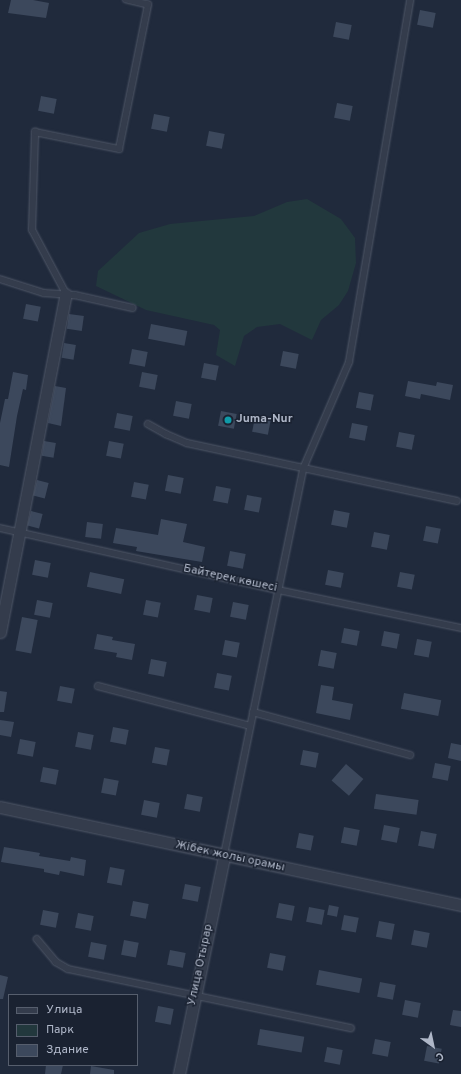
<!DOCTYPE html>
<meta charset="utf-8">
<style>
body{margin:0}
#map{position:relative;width:461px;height:1074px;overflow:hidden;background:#202a3c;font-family:Overpass,sans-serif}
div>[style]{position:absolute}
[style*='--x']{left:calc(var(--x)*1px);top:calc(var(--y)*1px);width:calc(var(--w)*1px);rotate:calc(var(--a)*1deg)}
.green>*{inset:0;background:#22383d}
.building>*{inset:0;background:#3c485c;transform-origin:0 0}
.roads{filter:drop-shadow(0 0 1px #4f5767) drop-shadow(0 0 1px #4f5767)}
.service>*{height:5.5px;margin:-2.75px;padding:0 2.75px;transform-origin:2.75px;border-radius:2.75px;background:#343c4c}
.minor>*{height:11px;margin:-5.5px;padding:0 5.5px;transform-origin:5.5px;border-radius:5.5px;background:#343c4c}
.dots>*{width:11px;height:11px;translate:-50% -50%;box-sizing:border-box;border:2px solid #1a2231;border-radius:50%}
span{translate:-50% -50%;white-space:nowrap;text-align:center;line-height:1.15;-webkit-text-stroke:3px #1a2231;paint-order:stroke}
.poi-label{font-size:12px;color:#afb7c8;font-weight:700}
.left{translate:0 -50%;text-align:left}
.street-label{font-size:12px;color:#afb7c8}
.legend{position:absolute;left:8px;top:994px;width:130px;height:72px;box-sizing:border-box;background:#1a2231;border:1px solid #565e6d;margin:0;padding:5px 7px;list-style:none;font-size:12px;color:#afb7c8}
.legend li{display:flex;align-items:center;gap:8px;height:20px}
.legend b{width:20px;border:1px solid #565e6d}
.north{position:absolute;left:413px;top:1026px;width:40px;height:40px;-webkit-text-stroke:3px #1a2231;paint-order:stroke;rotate:147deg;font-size:11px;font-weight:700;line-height:16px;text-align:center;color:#afb7c8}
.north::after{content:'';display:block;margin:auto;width:14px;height:18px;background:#afb7c8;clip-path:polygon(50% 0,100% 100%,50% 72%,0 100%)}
</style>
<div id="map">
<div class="green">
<i style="clip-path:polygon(307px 199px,341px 219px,355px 238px,356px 263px,348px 291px,339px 305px,321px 320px,312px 340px,280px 324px,257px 327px,244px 336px,235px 366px,216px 355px,220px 330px,214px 325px,146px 310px,96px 286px,98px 271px,139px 233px,170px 224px,254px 216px,287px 202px)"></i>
</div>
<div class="building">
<i style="clip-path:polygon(11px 0,33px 0,49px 3px,46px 18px,8px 13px)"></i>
<i style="left:420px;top:10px;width:16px;height:15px;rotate:11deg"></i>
<i style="left:336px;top:22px;width:16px;height:15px;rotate:11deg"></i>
<i style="left:41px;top:96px;width:16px;height:15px;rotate:11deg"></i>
<i style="left:337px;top:103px;width:16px;height:15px;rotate:11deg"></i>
<i style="left:154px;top:114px;width:16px;height:15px;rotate:11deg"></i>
<i style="left:209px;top:131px;width:16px;height:15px;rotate:11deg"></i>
<i style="left:26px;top:304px;width:15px;height:15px;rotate:11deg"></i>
<i style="left:69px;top:314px;width:15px;height:15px;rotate:8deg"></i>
<i style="left:151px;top:324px;width:37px;height:15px;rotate:11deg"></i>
<i style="left:64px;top:343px;width:12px;height:15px;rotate:9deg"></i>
<i style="left:132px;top:349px;width:16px;height:15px;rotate:11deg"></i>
<i style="left:283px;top:351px;width:16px;height:15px;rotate:11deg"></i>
<i style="left:204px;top:363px;width:15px;height:15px;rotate:11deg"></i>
<i style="clip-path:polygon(13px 372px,28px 375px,26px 390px,23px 389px,17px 416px,9px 467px,0 465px,0 423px,5px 399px,8px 399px)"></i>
<i style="left:142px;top:372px;width:16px;height:15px;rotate:11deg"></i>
<i style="clip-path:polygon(408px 381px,436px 386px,437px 382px,453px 385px,450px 400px,421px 394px,420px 399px,405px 396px)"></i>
<i style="clip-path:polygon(55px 386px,66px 388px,61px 426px,48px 423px)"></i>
<i style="left:359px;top:392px;width:15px;height:16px;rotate:11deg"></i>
<i style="left:176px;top:401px;width:16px;height:15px;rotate:11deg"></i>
<i style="left:221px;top:411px;width:16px;height:15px;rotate:11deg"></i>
<i style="left:117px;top:413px;width:16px;height:15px;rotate:11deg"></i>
<i style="left:255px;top:417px;width:16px;height:15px;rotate:11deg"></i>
<i style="left:352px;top:423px;width:16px;height:15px;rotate:11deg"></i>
<i style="left:399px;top:432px;width:16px;height:15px;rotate:11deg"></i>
<i style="left:44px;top:441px;width:12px;height:15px;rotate:9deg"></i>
<i style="left:109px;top:441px;width:15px;height:15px;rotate:11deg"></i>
<i style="left:168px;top:475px;width:16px;height:16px;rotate:11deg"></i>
<i style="left:37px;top:480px;width:12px;height:16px;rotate:14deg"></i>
<i style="left:134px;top:482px;width:15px;height:15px;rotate:11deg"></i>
<i style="left:216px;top:486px;width:15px;height:15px;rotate:11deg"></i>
<i style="left:247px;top:495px;width:15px;height:15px;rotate:11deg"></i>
<i style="left:334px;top:510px;width:16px;height:15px;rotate:11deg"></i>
<i style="left:31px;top:511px;width:12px;height:15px;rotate:14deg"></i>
<i style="clip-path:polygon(161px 519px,187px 524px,183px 542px,205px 547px,202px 562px,136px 551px,137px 547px,113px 543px,116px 528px,158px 535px)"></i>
<i style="left:87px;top:522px;width:16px;height:15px;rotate:7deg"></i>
<i style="left:426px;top:526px;width:15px;height:15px;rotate:11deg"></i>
<i style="left:374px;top:532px;width:16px;height:15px;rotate:11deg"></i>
<i style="left:230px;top:551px;width:16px;height:15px;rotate:11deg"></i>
<i style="left:35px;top:560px;width:16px;height:15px;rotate:11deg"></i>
<i style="left:328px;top:570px;width:16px;height:15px;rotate:11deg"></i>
<i style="left:90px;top:572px;width:35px;height:15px;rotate:12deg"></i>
<i style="left:400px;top:572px;width:15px;height:15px;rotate:11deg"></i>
<i style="left:197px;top:595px;width:16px;height:15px;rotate:11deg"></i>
<i style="left:37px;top:600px;width:16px;height:15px;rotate:11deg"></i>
<i style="left:146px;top:600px;width:15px;height:15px;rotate:11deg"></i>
<i style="left:233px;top:602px;width:16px;height:15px;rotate:11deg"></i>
<i style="left:22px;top:617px;width:16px;height:34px;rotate:11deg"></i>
<i style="left:344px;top:628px;width:16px;height:15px;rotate:11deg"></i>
<i style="left:384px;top:631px;width:16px;height:15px;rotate:11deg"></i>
<i style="clip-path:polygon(97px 634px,113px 637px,112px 640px,135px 644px,132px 660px,116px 657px,117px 653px,94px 649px)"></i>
<i style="left:417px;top:639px;width:15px;height:16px;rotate:11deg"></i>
<i style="left:225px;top:640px;width:15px;height:15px;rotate:11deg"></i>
<i style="left:321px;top:650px;width:16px;height:16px;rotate:11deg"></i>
<i style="left:151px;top:659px;width:16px;height:15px;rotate:11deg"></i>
<i style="left:217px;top:673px;width:15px;height:15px;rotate:11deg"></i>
<i style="clip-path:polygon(321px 685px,334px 687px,332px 700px,353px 704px,350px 720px,316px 713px)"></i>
<i style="left:60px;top:686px;width:15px;height:15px;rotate:11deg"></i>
<i style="clip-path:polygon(0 691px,7px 692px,4px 712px,0 712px)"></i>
<i style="left:404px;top:693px;width:38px;height:16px;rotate:11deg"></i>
<i style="clip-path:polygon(0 720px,14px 722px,11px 737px,0 735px)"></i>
<i style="left:113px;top:727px;width:16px;height:15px;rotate:11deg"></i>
<i style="left:78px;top:732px;width:16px;height:15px;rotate:11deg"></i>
<i style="left:20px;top:739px;width:16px;height:15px;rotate:11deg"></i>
<i style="clip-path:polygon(451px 743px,461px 745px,461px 761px,448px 758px)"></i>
<i style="left:155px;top:747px;width:15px;height:16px;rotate:11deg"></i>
<i style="left:303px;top:750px;width:16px;height:15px;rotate:11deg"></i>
<i style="left:435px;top:763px;width:16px;height:15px;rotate:11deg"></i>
<i style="left:346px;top:764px;width:23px;height:22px;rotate:41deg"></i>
<i style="left:43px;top:767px;width:16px;height:15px;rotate:11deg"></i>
<i style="left:104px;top:778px;width:15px;height:15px;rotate:11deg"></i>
<i style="left:187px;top:794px;width:16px;height:15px;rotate:11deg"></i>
<i style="left:376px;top:794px;width:43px;height:15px;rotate:8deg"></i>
<i style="left:144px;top:800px;width:16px;height:15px;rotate:11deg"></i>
<i style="left:384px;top:825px;width:16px;height:15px;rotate:11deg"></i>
<i style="left:344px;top:827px;width:16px;height:16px;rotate:11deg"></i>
<i style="left:421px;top:831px;width:16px;height:15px;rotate:11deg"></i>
<i style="left:299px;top:833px;width:15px;height:15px;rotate:11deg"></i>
<i style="clip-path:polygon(4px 847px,40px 853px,39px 856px,70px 861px,71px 857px,86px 860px,84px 876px,60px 871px,59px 875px,44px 872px,44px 869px,1px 862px)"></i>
<i style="left:110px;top:867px;width:15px;height:16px;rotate:11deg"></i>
<i style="left:185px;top:884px;width:16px;height:15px;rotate:11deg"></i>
<i style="left:133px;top:901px;width:16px;height:15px;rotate:11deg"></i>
<i style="left:279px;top:903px;width:16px;height:15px;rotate:11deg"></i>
<i style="left:329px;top:905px;width:10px;height:10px;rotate:11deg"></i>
<i style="left:309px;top:907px;width:16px;height:15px;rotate:11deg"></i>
<i style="left:43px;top:910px;width:16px;height:15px;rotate:11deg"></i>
<i style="left:78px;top:913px;width:16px;height:15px;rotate:11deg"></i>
<i style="left:344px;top:915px;width:15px;height:15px;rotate:11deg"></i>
<i style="left:379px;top:921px;width:16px;height:16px;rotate:11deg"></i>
<i style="left:414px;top:930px;width:16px;height:15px;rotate:11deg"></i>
<i style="left:124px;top:940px;width:15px;height:15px;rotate:11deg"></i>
<i style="left:91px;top:942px;width:16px;height:15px;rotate:11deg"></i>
<i style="left:170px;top:950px;width:16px;height:15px;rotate:11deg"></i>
<i style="left:270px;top:953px;width:16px;height:15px;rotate:11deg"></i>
<i style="left:319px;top:970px;width:44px;height:15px;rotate:11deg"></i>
<i style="clip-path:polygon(0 975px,8px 977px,3px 999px,0 999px)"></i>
<i style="left:380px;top:982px;width:16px;height:15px;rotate:11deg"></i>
<i style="left:405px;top:1000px;width:16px;height:15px;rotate:11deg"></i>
<i style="left:158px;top:1006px;width:16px;height:16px;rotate:11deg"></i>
<i style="clip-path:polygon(453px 1010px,461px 1011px,461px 1027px,450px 1025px)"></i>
<i style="left:260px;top:1029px;width:45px;height:16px;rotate:10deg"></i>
<i style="left:375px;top:1039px;width:16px;height:15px;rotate:11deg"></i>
<i style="left:427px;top:1046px;width:15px;height:15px;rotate:11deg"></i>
<i style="left:327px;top:1047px;width:16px;height:15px;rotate:11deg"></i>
<i style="clip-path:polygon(46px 1065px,63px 1065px,61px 1074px,45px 1074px)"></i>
<i style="clip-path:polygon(91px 1066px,114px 1070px,114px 1074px,90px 1074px)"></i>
</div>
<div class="roads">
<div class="service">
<i style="--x:0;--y:279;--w:46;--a:17.7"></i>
<i style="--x:44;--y:293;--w:31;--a:4"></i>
<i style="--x:75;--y:295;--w:59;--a:12.6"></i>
<i style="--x:66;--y:294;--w:72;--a:-118"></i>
<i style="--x:32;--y:230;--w:98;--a:-88.2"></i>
<i style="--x:35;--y:132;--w:86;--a:11.4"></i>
<i style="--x:119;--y:149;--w:147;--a:-78.6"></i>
<i style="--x:148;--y:5;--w:22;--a:-167"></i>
<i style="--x:148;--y:424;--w:21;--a:29"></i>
<i style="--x:166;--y:434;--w:23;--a:23"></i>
<i style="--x:187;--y:443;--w:276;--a:12.1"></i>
<i style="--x:0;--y:528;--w:285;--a:12.6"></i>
<i style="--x:278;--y:590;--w:187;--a:11.7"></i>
<i style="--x:98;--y:686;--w:157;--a:14.7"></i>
<i style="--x:253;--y:712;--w:163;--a:15.3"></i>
<i style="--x:224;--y:855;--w:394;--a:-78.4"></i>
<i style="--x:303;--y:469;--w:116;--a:-66.7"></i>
<i style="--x:349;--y:362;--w:367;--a:-80.4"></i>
<i style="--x:37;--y:939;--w:30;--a:50"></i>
<i style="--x:56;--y:962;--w:14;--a:30"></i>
<i style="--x:68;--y:969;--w:289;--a:11.8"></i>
</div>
<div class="minor">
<i style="--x:0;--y:632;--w:344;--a:-79"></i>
<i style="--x:0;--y:807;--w:471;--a:12"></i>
<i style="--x:179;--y:1074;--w:223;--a:-78.3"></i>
</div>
</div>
<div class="dots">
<i style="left:228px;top:420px;background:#0f9aa8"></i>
</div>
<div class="poi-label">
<span class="left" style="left:236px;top:420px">Juma-Nur</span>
</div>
<div class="street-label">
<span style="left:230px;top:579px;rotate:12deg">Байтерек көшесі</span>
<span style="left:230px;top:857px;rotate:12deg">Жібек жолы орамы</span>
<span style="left:201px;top:965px;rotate:-78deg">Улица Отырар</span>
</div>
<ul class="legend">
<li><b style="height:5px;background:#343c4c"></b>Улица</li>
<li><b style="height:11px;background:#22383d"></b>Парк</li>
<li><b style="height:11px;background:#3c485c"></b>Здание</li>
</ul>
<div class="north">С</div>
</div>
